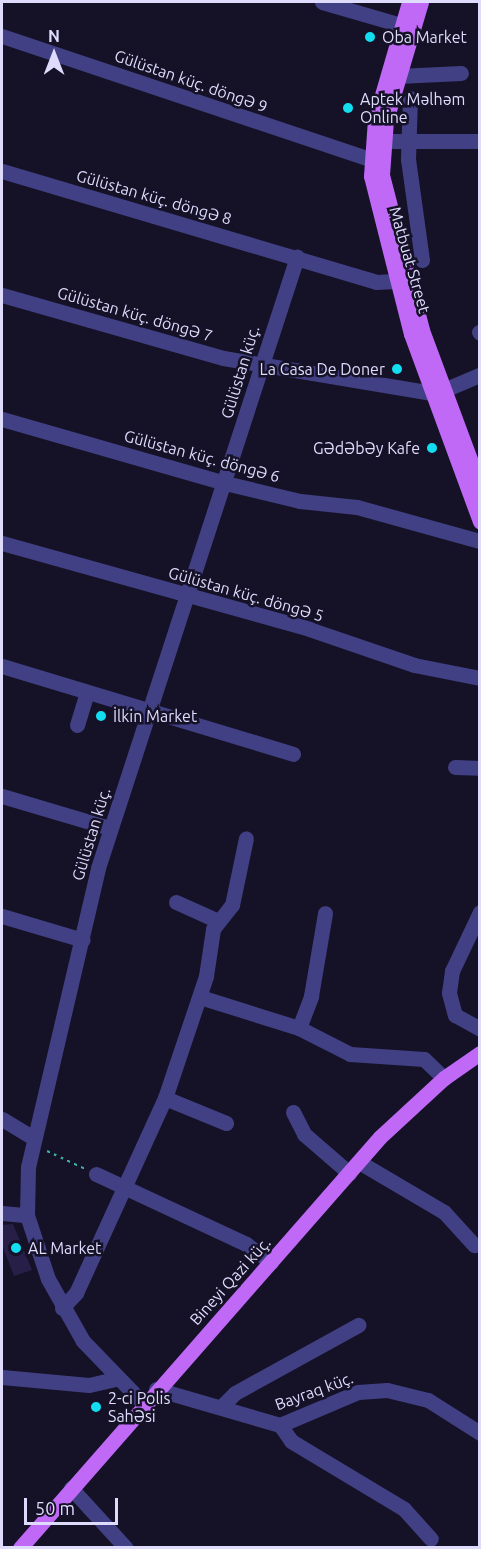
<!DOCTYPE html>
<meta charset="utf-8">
<style>
body{margin:0}
#map{position:relative;width:481px;height:1549px;overflow:hidden;background:#151228;font-family:Ubuntu,sans-serif}
div>[style]{position:absolute}
[style*='--x']{left:calc(var(--x)*1px);top:calc(var(--y)*1px);width:calc(var(--w)*1px);rotate:calc(var(--a)*1deg)}
.building>*{inset:0;background:#271f48}
.path>*{height:2px;margin-top:-1px;transform-origin:0;background:repeating-linear-gradient(90deg,#38b4ab 0 3px,transparent 0 7.5px)}
.minor>*{height:15px;margin:-7.5px;padding:0 7.5px;transform-origin:7.5px;border-radius:7.5px;background:#424084}
.major>*{height:15px;margin:-7.5px;padding:0 7.5px;transform-origin:7.5px;border-radius:7.5px;background:#bf69f6}
.dots>*{width:16px;height:16px;translate:-50% -50%;box-sizing:border-box;border:3px solid #151228;border-radius:50%}
span{translate:-50% -50%;white-space:nowrap;text-align:center;line-height:1.15;-webkit-text-stroke:5px #151228;paint-order:stroke}
.poi-label{font-size:16px;color:#dfdbfd}
.left{translate:0 -50%;text-align:left}
.right{translate:-100% -50%;text-align:right}
.street-label{font-size:16px;color:#dfdbfd}
.frame{position:absolute;inset:0;border:3px solid #dfdbfd;pointer-events:none}
.north{position:absolute;left:24px;top:24px;width:60px;height:60px;-webkit-text-stroke:4px #151228;paint-order:stroke;rotate:0deg;font-size:16px;font-weight:700;line-height:24px;text-align:center;color:#dfdbfd}
.north::after{content:'';display:block;margin:auto;width:21px;height:27px;background:#dfdbfd;clip-path:polygon(50% 0,100% 100%,50% 72%,0 100%)}
.scale{position:absolute;left:24px;top:1498px;width:94px;height:27px;box-sizing:border-box;border:3px solid #dfdbfd;border-top:0;padding-left:8px;font-size:18px;line-height:21px;white-space:nowrap;color:#dfdbfd;-webkit-text-stroke:4px #151228;paint-order:stroke}
</style>
<div id="map">
<div class="building">
<i style="clip-path:polygon(13px 1224px,32px 1270px,14px 1276px,2px 1245px,2px 1225px)"></i>
</div>
<div class="path">
<i style="--x:47;--y:1151;--w:42;--a:25.3"></i>
</div>
<div class="minor">
<i style="--x:322;--y:2;--w:82;--a:16.2"></i>
<i style="--x:2;--y:36;--w:388;--a:18.5"></i>
<i style="--x:398;--y:76;--w:63;--a:-2.7"></i>
<i style="--x:410;--y:98;--w:61;--a:91.9"></i>
<i style="--x:408;--y:159;--w:102;--a:82.1"></i>
<i style="--x:383;--y:141;--w:97;--a:0"></i>
<i style="--x:2;--y:171;--w:390;--a:16.5"></i>
<i style="--x:376;--y:282;--w:20;--a:-3"></i>
<i style="--x:2;--y:295;--w:230;--a:15.9"></i>
<i style="--x:223;--y:358;--w:212;--a:9.5"></i>
<i style="--x:479;--y:332;--w:1;--a:45"></i>
<i style="--x:444;--y:390;--w:39;--a:-23"></i>
<i style="--x:2;--y:419;--w:232;--a:16"></i>
<i style="--x:225;--y:483;--w:77;--a:13.5"></i>
<i style="--x:300;--y:501;--w:57;--a:6"></i>
<i style="--x:357;--y:507;--w:128;--a:15.5"></i>
<i style="--x:2;--y:543;--w:319;--a:15.6"></i>
<i style="--x:309;--y:629;--w:111;--a:18.9"></i>
<i style="--x:414;--y:665;--w:67;--a:11.1"></i>
<i style="--x:2;--y:666;--w:304;--a:16.8"></i>
<i style="--x:77;--y:725;--w:34;--a:-73"></i>
<i style="--x:455;--y:767;--w:25;--a:2"></i>
<i style="--x:2;--y:796;--w:113;--a:16.5"></i>
<i style="--x:176;--y:902;--w:46;--a:24.3"></i>
<i style="--x:480;--y:912;--w:65;--a:115.4"></i>
<i style="--x:452;--y:971;--w:22;--a:98"></i>
<i style="--x:449;--y:993;--w:23;--a:75"></i>
<i style="--x:455;--y:1015;--w:29;--a:29"></i>
<i style="--x:2;--y:916;--w:84;--a:16.5"></i>
<i style="--x:200;--y:997;--w:104;--a:17.4"></i>
<i style="--x:299;--y:1028;--w:57;--a:27"></i>
<i style="--x:350;--y:1054;--w:74;--a:3.9"></i>
<i style="--x:424;--y:1059;--w:28;--a:44"></i>
<i style="--x:299;--y:1028;--w:34;--a:-69"></i>
<i style="--x:311;--y:996;--w:84;--a:-80.4"></i>
<i style="--x:165;--y:1098;--w:66;--a:22.3"></i>
<i style="--x:293;--y:1112;--w:25;--a:63"></i>
<i style="--x:304;--y:1134;--w:60;--a:40.9"></i>
<i style="--x:2;--y:1119;--w:37;--a:31"></i>
<i style="--x:359;--y:1162;--w:99;--a:30.5"></i>
<i style="--x:444;--y:1212;--w:45;--a:47.7"></i>
<i style="--x:96;--y:1174;--w:166;--a:25"></i>
<i style="--x:246;--y:1244;--w:31;--a:36"></i>
<i style="--x:2;--y:1213;--w:25;--a:5"></i>
<i style="--x:62;--y:1308;--w:21;--a:-47"></i>
<i style="--x:76;--y:1293;--w:214;--a:-65.5"></i>
<i style="--x:165;--y:1098;--w:129;--a:-71.4"></i>
<i style="--x:206;--y:976;--w:48;--a:-81.5"></i>
<i style="--x:213;--y:929;--w:31;--a:-52"></i>
<i style="--x:232;--y:905;--w:68;--a:-78.2"></i>
<i style="--x:2;--y:1377;--w:87;--a:5.3"></i>
<i style="--x:89;--y:1385;--w:26;--a:-13"></i>
<i style="--x:156;--y:1389;--w:129;--a:16.2"></i>
<i style="--x:280;--y:1425;--w:85;--a:-22.9"></i>
<i style="--x:358;--y:1392;--w:29;--a:-4"></i>
<i style="--x:387;--y:1390;--w:42;--a:13.7"></i>
<i style="--x:428;--y:1400;--w:62;--a:32.4"></i>
<i style="--x:144;--y:1404;--w:88;--a:-134.1"></i>
<i style="--x:83;--y:1341;--w:71;--a:-119.4"></i>
<i style="--x:48;--y:1279;--w:67;--a:-108.2"></i>
<i style="--x:27;--y:1215;--w:48;--a:-88.8"></i>
<i style="--x:28;--y:1167;--w:307;--a:-76.8"></i>
<i style="--x:98;--y:868;--w:643;--a:-71.96"></i>
<i style="--x:222;--y:1406;--w:18;--a:-45"></i>
<i style="--x:235;--y:1393;--w:141;--a:-28.9"></i>
<i style="--x:280;--y:1425;--w:19;--a:55"></i>
<i style="--x:291;--y:1441;--w:132;--a:31"></i>
<i style="--x:404;--y:1509;--w:40;--a:48"></i>
<i style="--x:71;--y:1488;--w:81;--a:47.5"></i>
</div>
<div class="major">
<i style="--x:409;--y:2;--w:122;--a:106.2"></i>
<i style="--x:375;--y:119;--w:57;--a:94"></i>
<i style="--x:371;--y:176;--w:163;--a:75.8"></i>
<i style="--x:411;--y:334;--w:200;--a:69.8"></i>
<i style="--x:421;--y:2;--w:123;--a:106.5"></i>
<i style="--x:386;--y:120;--w:55;--a:94.2"></i>
<i style="--x:382;--y:175;--w:160;--a:75.5"></i>
<i style="--x:422;--y:330;--w:166;--a:69.6"></i>
<i style="--x:20;--y:1548;--w:546;--a:-48.78"></i>
<i style="--x:380;--y:1137;--w:87;--a:-42.7"></i>
<i style="--x:444;--y:1078;--w:44;--a:-34.8"></i>
</div>
<div class="dots">
<i style="left:370px;top:37px;background:#13def1"></i>
<i style="left:348px;top:108px;background:#13def1"></i>
<i style="left:397px;top:369px;background:#13def1"></i>
<i style="left:432px;top:448px;background:#13def1"></i>
<i style="left:101px;top:716px;background:#13def1"></i>
<i style="left:16px;top:1248px;background:#13def1"></i>
<i style="left:96px;top:1407px;background:#13def1"></i>
</div>
<div class="poi-label">
<span class="left" style="left:382px;top:37px">Oba Market</span>
<span class="left" style="left:360px;top:108px">Aptek Mәlhәm<br>Online</span>
<span class="right" style="left:385px;top:369px">La Casa De Doner</span>
<span class="right" style="left:420px;top:448px">Gədəbəy Kafe</span>
<span class="left" style="left:113px;top:716px">İlkin Market</span>
<span class="left" style="left:28px;top:1248px">AL Market</span>
<span class="left" style="left:108px;top:1407px">2-ci Polis<br>Sahəsi</span>
</div>
<div class="street-label">
<span style="left:191px;top:81px;rotate:19deg">Gülüstan küç. döngə 9</span>
<span style="left:154px;top:197px;rotate:16deg">Gülüstan küç. döngə 8</span>
<span style="left:410px;top:260px;rotate:74deg">Matbuat Street</span>
<span style="left:135px;top:314px;rotate:16deg">Gülüstan küç. döngə 7</span>
<span style="left:240px;top:372px;rotate:-73deg">Gülüstan küç.</span>
<span style="left:202px;top:456px;rotate:15deg">Gülüstan küç. döngə 6</span>
<span style="left:246px;top:594px;rotate:16deg">Gülüstan küç. döngə 5</span>
<span style="left:91px;top:834px;rotate:-73deg">Gülüstan küç.</span>
<span style="left:230px;top:1281px;rotate:-48deg">Bineyi Qazi küç.</span>
<span style="left:314px;top:1391px;rotate:-20deg">Bayraq küç.</span>
</div>
<div class="frame"></div>
<div class="north">N</div>
<div class="scale">50 m</div>
</div>
